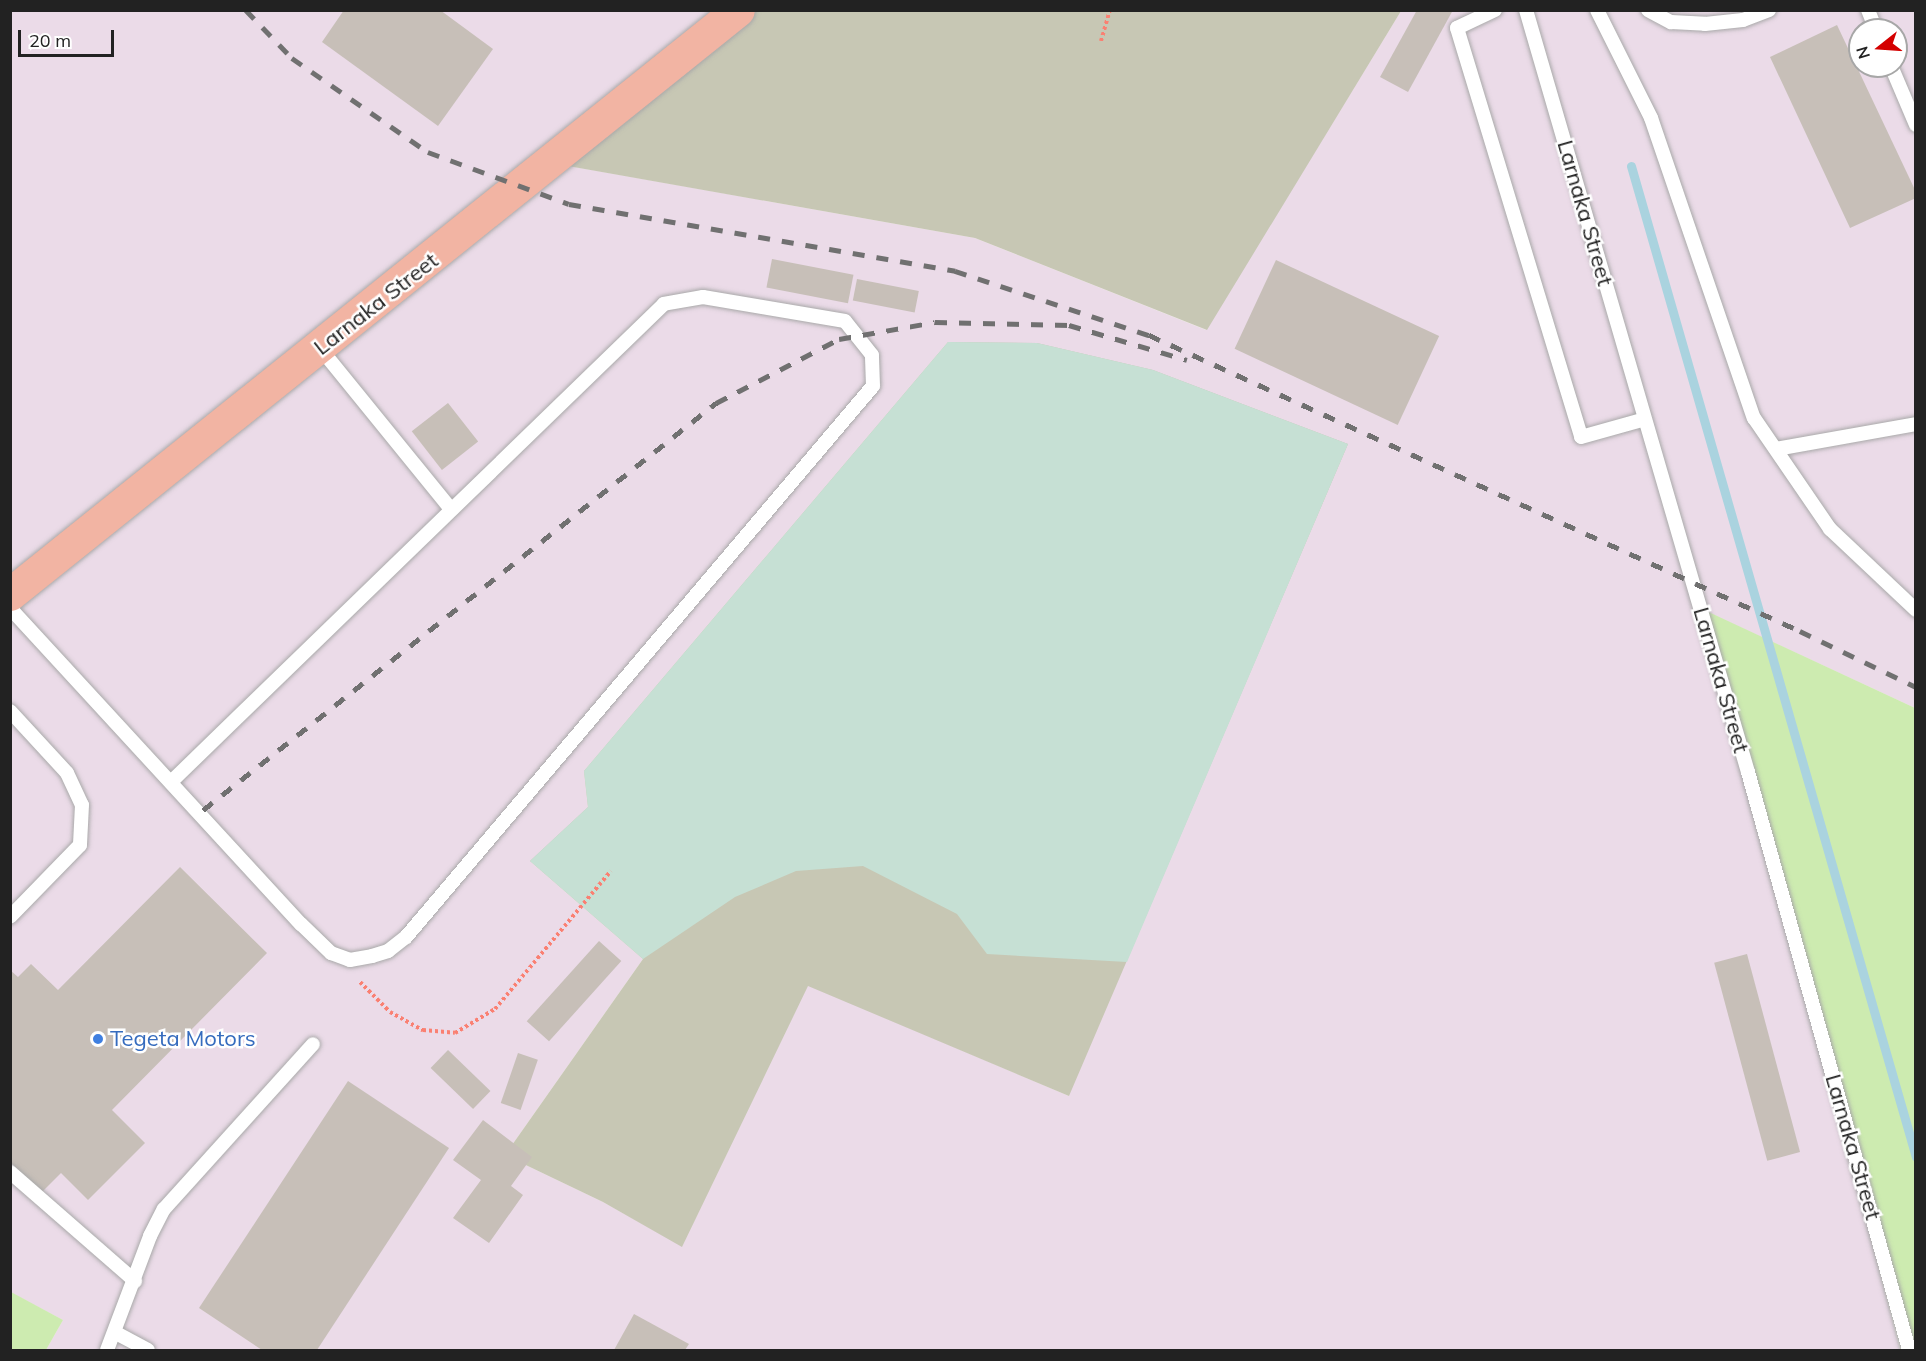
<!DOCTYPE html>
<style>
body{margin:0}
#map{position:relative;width:1926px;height:1361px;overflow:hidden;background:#f2efe9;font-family:Mulish,sans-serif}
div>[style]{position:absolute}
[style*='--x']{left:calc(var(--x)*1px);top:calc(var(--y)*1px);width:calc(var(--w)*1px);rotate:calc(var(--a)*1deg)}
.industrial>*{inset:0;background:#ebdbe8}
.construction>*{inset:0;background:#c7c7b4}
.grass>*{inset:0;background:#cdebb0}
.wetland>*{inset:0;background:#c6e0d4}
.stream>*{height:9px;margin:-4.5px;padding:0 4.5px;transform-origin:4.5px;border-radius:4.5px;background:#aad3df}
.building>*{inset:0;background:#c7bfb8;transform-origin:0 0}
.path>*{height:4px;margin-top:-2px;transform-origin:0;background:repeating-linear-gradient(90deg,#fa8072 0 3px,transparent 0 6px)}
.roads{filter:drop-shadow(0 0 2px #a9a9a9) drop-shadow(0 0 2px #a9a9a9)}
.service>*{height:14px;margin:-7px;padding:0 7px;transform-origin:7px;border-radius:7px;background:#fff}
.trunk>*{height:33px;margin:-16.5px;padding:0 16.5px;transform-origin:16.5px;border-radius:16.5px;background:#f2b4a3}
.rail>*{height:4.5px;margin-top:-2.25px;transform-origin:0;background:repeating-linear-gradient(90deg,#707070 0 12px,transparent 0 24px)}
.dots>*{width:16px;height:16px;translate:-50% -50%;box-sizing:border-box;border:3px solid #fff;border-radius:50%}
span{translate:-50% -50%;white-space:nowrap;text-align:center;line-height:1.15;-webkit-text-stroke:5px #fff;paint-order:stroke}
.street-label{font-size:22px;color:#222}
.shop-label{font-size:22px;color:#366cbe}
.left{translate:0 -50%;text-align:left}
.frame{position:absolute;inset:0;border:12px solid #222;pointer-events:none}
.north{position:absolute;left:1848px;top:18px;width:60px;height:60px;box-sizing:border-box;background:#fff;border:2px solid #a7a7a7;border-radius:50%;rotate:253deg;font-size:16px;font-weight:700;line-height:24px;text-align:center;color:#222}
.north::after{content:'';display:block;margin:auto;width:21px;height:27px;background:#d40000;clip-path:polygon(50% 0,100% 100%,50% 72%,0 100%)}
.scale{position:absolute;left:18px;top:30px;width:96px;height:27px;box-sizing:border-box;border:3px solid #222;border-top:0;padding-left:8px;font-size:18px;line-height:21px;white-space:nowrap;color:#222;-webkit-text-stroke:4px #fff;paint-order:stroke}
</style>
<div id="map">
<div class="industrial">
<i style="clip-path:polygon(evenodd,10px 11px,738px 11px,552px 163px,975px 238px,1206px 330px,1401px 11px,1915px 11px,1915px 708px,1701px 609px,1748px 772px,1900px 1350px,46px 1350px,63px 1320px,10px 1292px,10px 11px,1860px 30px,1896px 30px,1896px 66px,1860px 66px,1860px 30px,10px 11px,948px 342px,1069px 1096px,808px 985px,682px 1246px,603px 1202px,505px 1155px,643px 959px,531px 862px,588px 807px,584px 771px,948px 342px)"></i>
</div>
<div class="construction">
<i style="clip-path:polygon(738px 11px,1401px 11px,1207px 330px,975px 238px,551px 163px)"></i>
<i style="clip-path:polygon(948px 342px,1037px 343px,1153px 370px,1348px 444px,1069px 1096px,808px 986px,682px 1247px,603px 1202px,505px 1155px,643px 959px,530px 861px,588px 807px,584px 771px)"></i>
</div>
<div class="grass">
<i style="clip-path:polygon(1700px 608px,1915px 708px,1915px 1350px)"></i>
<i style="clip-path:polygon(11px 1292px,63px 1320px,46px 1350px,11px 1350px)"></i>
</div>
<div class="wetland">
<i style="clip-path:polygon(948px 342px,1037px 343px,1153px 370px,1348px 444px,1127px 962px,987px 954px,957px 914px,863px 866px,796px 871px,735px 897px,643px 959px,530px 861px,588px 807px,584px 771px)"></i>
</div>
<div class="stream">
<i style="--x:1631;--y:166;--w:1031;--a:73.96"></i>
</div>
<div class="building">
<i style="clip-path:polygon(344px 10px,440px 10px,493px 49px,438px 126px,322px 42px)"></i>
<i style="clip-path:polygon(1417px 10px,1453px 10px,1408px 92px,1380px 77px)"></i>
<i style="clip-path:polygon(1837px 25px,1916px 192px,1916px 198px,1850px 228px,1770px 57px)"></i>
<i style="left:772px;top:259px;width:83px;height:29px;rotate:11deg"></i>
<i style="left:1276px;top:260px;width:180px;height:98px;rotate:25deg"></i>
<i style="left:857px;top:279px;width:63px;height:22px;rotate:11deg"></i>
<i style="left:448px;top:403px;width:49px;height:46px;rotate:52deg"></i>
<i style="clip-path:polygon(180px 867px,267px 953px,112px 1110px,145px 1143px,88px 1200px,61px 1173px,41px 1193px,10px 1162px,10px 970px,18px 977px,31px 964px,58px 990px)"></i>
<i style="left:599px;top:941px;width:30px;height:108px;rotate:42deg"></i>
<i style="left:1747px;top:954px;width:205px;height:34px;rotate:75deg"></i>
<i style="left:448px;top:1050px;width:59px;height:25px;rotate:44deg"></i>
<i style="left:518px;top:1053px;width:21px;height:53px;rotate:19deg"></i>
<i style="clip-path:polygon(348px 1081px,449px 1148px,317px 1350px,262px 1350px,199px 1308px)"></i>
<i style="clip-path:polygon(483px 1120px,532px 1157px,511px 1186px,523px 1195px,489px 1243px,453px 1218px,481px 1180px,453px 1160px)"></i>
<i style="clip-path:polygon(634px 1314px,689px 1344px,685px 1350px,614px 1350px)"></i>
</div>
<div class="path">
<i style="--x:1101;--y:41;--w:32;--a:-74"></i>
<i style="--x:360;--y:982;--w:42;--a:45"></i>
<i style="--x:390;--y:1012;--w:38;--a:29"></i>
<i style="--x:423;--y:1030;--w:32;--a:5"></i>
<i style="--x:455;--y:1033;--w:47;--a:-31"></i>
<i style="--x:495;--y:1009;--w:180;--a:-50"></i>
</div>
<div class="roads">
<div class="service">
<i style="--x:1495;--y:10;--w:42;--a:154.7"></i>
<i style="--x:1457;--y:28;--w:427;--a:73.1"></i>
<i style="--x:1581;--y:437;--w:66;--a:-15.7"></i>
<i style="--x:1526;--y:10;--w:794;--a:73.76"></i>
<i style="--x:1748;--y:772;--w:600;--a:74.43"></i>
<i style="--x:1597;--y:10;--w:121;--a:63.4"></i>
<i style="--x:1651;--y:118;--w:317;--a:71.1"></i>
<i style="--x:1754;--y:418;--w:135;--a:55.6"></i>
<i style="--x:1830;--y:529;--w:118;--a:43.3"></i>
<i style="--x:1648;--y:10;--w:26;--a:28"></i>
<i style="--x:1671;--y:22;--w:34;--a:3"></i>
<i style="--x:1705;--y:24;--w:38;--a:-6"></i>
<i style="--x:1743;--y:20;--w:28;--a:-21"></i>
<i style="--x:1868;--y:10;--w:22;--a:68"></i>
<i style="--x:1891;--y:66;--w:64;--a:67"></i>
<i style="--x:320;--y:348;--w:208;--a:50.9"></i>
<i style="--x:1776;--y:449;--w:142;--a:-10.1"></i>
<i style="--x:10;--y:608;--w:430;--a:47.4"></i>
<i style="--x:301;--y:924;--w:42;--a:44"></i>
<i style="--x:331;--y:953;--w:20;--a:20"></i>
<i style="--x:350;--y:960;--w:22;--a:-10"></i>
<i style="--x:372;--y:956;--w:17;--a:-17"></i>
<i style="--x:388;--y:951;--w:23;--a:-38"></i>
<i style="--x:406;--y:937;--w:722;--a:-49.72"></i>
<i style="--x:873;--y:386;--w:31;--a:-92"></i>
<i style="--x:872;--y:355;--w:43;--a:-128.5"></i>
<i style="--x:845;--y:321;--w:144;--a:-170.4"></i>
<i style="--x:703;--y:297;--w:40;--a:170"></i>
<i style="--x:664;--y:304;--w:687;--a:135.89"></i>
<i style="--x:10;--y:711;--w:84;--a:47.4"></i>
<i style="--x:67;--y:773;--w:35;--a:65"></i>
<i style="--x:82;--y:805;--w:40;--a:92.9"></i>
<i style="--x:80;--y:845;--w:100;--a:134.2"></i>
<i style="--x:10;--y:1172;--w:166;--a:41.1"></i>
<i style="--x:116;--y:1333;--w:36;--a:28"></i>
<i style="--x:107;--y:1350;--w:122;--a:-69.3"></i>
<i style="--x:150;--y:1236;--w:30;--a:-63"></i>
<i style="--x:164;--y:1209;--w:222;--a:-47.9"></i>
</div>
<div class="trunk">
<i style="--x:10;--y:594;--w:933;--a:-38.74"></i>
</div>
</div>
<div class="rail">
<i style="--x:246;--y:10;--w:66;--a:46.2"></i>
<i style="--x:292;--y:58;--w:165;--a:34.7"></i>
<i style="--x:428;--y:152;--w:150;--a:20.2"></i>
<i style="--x:569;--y:204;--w:392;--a:9.8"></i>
<i style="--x:955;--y:271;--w:204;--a:18.3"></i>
<i style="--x:1149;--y:335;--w:715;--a:24.45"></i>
<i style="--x:1800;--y:631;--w:129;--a:25.8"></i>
<i style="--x:203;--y:810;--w:655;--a:-38.43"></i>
<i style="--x:716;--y:403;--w:139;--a:-27.5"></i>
<i style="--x:839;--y:339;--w:97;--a:-10"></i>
<i style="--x:935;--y:322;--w:134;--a:1.3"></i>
<i style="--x:1069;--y:325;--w:123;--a:16.5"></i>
</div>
<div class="dots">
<i style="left:98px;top:1039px;background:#3f7fe0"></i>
</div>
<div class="street-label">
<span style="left:1585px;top:213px;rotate:74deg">Larnaka Street</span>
<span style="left:376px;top:304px;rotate:-38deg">Larnaka Street</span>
<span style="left:1721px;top:680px;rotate:74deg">Larnaka Street</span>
<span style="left:1853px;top:1147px;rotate:74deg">Larnaka Street</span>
</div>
<div class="shop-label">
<span class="left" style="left:110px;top:1039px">Tegeta Motors</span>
</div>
<div class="frame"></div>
<div class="north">N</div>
<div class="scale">20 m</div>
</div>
